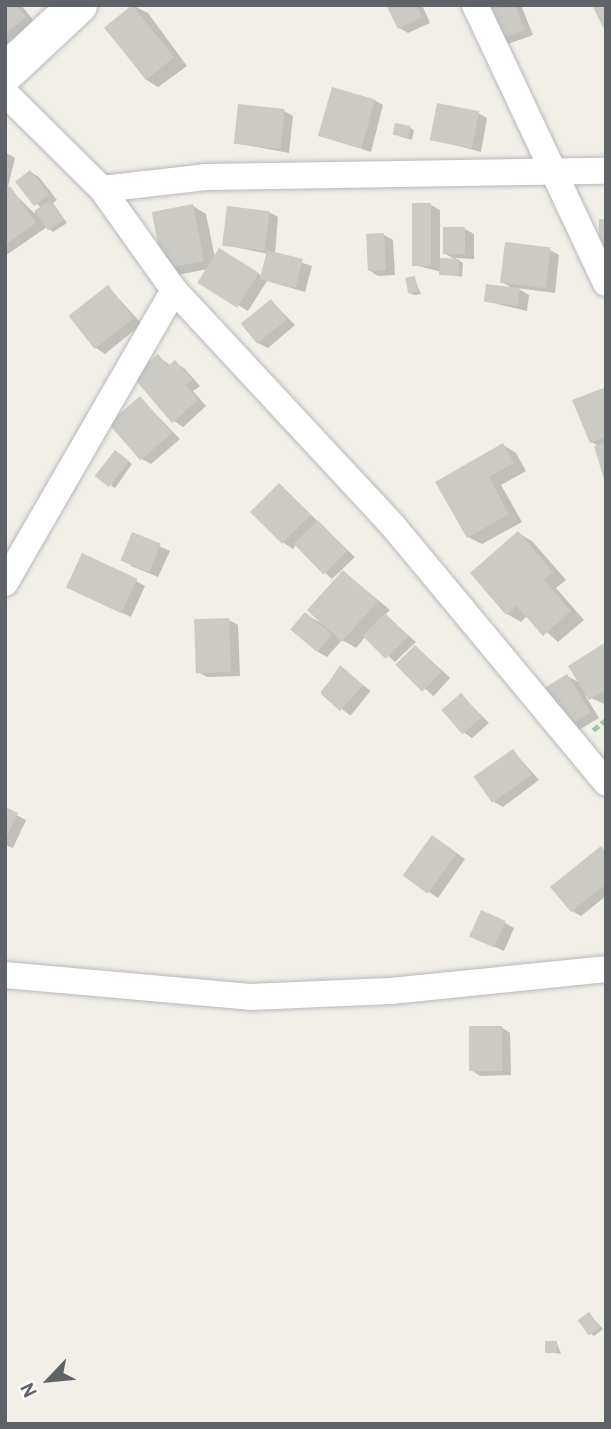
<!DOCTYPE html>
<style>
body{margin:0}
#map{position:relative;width:611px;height:1429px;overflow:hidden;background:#f1efe8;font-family:Overpass,sans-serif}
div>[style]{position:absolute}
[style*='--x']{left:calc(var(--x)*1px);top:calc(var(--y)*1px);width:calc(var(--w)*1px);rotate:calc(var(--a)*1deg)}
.shadow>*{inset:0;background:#0003;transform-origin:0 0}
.building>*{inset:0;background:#cccac5;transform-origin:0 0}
.path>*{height:4.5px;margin-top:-2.25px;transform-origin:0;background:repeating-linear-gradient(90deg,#9cc7a9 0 7px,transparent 0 10.5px)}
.roads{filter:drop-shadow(0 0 2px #b5b8bc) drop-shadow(0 0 2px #b5b8bc)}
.street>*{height:26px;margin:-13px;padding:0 13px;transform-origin:13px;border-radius:13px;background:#fff}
.secondary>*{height:38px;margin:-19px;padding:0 19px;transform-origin:19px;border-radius:19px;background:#fff}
span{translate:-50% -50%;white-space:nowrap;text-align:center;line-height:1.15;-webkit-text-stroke:7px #fff;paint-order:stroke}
.frame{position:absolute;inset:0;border:7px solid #5f6368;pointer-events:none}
.north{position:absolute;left:14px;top:1345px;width:70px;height:70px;-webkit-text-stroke:5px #fff;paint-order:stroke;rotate:244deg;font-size:19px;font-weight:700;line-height:28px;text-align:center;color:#5f6368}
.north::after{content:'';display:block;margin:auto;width:24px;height:32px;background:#5f6368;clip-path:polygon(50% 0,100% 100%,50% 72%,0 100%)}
</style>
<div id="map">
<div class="shadow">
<i style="clip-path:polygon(5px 5px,21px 5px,38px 26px,5px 50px)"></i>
<i style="clip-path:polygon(388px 5px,422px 5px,430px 23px,408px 33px,399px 28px)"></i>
<i style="clip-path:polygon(486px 5px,521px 5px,533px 35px,508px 44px,499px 39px)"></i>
<i style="clip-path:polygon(134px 6px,148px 13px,187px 66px,158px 87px,145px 79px,106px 27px)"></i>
<i style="clip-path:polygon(374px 100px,383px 105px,371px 152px,321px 136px)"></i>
<i style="clip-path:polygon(284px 111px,293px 116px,289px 153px,235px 143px)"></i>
<i style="clip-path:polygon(478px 113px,487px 118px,481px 152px,431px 139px)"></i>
<i style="clip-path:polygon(410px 128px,414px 130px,412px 140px,398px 136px)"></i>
<i style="clip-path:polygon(5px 152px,15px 158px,8px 187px,34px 213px,41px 208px,17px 182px,30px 172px,39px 177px,57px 200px,53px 203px,67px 223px,53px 232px,47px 227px,5px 256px)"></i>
<i style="clip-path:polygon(431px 205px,440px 210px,440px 260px,457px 261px,444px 253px,465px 229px,474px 234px,474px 259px,455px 258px,463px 263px,462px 277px,414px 265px)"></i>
<i style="clip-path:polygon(193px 206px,206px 214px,215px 258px,220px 250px,262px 276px,268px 254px,225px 245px,269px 212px,278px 217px,275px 254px,312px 266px,305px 292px,267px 281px,248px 311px,200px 282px,208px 269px,177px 275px,164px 267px)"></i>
<i style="clip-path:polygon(384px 235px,393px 240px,395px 275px,378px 276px,369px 270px)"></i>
<i style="clip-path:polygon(550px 250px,559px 255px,555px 293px,517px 288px,529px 295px,527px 311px,485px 301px,514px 289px,502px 282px)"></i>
<i style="clip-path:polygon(414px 278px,421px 294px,414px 295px,410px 293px)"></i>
<i style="clip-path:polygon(108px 287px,142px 324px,105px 354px,96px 348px)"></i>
<i style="clip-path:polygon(271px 301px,295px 325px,268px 348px,258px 343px)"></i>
<i style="clip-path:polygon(158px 356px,171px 366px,175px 363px,184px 368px,200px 386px,193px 391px,206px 406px,183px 427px,174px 421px)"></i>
<i style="clip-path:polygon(606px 389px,606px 478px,599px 446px,591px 442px)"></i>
<i style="clip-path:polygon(140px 398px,180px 439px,151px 464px,142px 459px)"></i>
<i style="clip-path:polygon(503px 445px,516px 453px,526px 471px,501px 485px,522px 522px,482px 544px,468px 537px,438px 482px)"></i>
<i style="clip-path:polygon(119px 455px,132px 464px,115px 488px,111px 486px)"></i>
<i style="clip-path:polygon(280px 485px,355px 557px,332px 579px,296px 545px,293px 549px,284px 543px,253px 512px)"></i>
<i style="clip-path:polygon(518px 533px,532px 541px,566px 580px,556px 588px,584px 620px,558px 642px,528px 615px,521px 622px,507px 614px,472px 574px)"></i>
<i style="clip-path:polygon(133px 534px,170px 551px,158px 577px,131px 566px)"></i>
<i style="clip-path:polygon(344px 572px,390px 610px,385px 615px,416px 642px,395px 662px,366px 636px,356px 648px,342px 640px,327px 657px,318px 652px,306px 614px,321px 623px)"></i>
<i style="clip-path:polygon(136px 581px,145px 586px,131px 617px,77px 592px)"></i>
<i style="clip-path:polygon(229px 620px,238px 625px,240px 676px,207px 677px,198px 672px)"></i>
<i style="clip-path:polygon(606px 644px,606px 705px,585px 695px,599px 718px,577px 731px,568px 726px,567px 676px,582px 684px)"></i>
<i style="left:416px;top:647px;width:46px;height:25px;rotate:42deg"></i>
<i style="left:341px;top:667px;width:38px;height:32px;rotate:39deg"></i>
<i style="clip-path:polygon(461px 695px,489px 723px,472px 738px,463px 732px)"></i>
<i style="clip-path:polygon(513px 751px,539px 780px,503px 807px,494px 802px)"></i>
<i style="clip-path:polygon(5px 809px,26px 820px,13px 848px,5px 845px)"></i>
<i style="clip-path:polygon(441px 842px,465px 859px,438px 898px,429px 892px)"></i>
<i style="clip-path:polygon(601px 848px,606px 851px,606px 896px,581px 916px,572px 911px)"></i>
<i style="clip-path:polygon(505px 923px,514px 928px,504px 951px,480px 940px)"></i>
<i style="clip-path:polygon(501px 1027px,510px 1033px,511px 1075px,480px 1076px,471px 1070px)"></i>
<i style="clip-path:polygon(589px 1314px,603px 1329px,594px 1336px,590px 1333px)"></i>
<i style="clip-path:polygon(557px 1343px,561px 1354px,547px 1352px)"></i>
</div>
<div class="building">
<i style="clip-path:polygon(5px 5px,16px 5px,26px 17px,5px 34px)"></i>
<i style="left:132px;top:5px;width:67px;height:36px;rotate:51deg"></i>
<i style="clip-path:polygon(386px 5px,416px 5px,422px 17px,398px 29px)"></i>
<i style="clip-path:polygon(485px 5px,515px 5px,525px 30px,498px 40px)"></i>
<i style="clip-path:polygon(592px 5px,606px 5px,606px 33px)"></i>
<i style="left:332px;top:87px;width:45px;height:51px;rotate:16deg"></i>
<i style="left:437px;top:103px;width:43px;height:38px;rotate:11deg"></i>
<i style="left:238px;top:104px;width:47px;height:40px;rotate:6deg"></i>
<i style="left:395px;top:123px;width:16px;height:12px;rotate:11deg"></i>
<i style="left:30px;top:170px;width:31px;height:19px;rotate:52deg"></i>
<i style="clip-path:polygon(10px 186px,36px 223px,5px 245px,5px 189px)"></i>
<i style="left:50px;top:200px;width:24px;height:19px;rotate:55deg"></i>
<i style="left:412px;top:203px;width:19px;height:63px"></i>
<i style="left:193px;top:204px;width:58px;height:42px;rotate:79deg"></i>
<i style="left:227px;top:206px;width:43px;height:40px;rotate:7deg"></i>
<i style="left:599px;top:219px;width:7px;height:42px"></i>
<i style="left:443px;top:227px;width:22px;height:27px"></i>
<i style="left:384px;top:233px;width:37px;height:18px;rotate:87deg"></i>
<i style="left:505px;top:242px;width:46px;height:41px;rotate:7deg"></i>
<i style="left:219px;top:248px;width:47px;height:41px;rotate:32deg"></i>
<i style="left:267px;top:250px;width:37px;height:30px;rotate:14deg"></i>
<i style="left:440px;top:258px;width:19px;height:17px;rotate:3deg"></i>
<i style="left:415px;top:276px;width:16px;height:10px;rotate:79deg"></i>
<i style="left:486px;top:284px;width:34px;height:18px;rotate:7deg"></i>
<i style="left:108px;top:285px;width:42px;height:50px;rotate:52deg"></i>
<i style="left:271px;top:299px;width:26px;height:39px;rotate:51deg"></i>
<i style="clip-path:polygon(158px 354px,168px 366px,175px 360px,192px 380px,186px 385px,198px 400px,172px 423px,132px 376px)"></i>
<i style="clip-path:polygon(606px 387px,606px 436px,590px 443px,572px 400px)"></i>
<i style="left:140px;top:396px;width:49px;height:42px;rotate:49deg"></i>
<i style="clip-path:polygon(503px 443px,514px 463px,489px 477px,509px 514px,467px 538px,435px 482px)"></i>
<i style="clip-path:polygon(606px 443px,606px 483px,605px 483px,594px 446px)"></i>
<i style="left:115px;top:450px;width:18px;height:33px;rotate:38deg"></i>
<i style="left:279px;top:483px;width:45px;height:41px;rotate:45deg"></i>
<i style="left:318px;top:520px;width:43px;height:34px;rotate:46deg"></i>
<i style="clip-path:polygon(518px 531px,553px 572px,544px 580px,571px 611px,543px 636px,517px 606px,506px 615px,470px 573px)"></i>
<i style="left:132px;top:532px;width:31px;height:31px;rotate:22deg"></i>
<i style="left:82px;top:553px;width:61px;height:38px;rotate:25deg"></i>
<i style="left:343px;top:570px;width:47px;height:54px;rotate:42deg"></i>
<i style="left:305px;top:612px;width:35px;height:23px;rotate:40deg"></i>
<i style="left:385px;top:613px;width:33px;height:32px;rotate:45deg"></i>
<i style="left:229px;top:618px;width:54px;height:35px;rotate:88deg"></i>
<i style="clip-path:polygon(606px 642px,606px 689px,589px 700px,568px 666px)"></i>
<i style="left:415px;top:645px;width:38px;height:28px;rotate:45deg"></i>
<i style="clip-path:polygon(340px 665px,363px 685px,340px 711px,321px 694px)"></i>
<i style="left:567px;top:674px;width:45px;height:28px;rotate:58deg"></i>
<i style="left:461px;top:693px;width:32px;height:26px;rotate:49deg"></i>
<i style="left:513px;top:749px;width:32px;height:48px;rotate:55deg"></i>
<i style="clip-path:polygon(5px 807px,18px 813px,5px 840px)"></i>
<i style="left:432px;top:835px;width:31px;height:50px;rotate:36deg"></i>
<i style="clip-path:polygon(601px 846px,606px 853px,606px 884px,571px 912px,550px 887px)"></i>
<i style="left:481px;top:910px;width:27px;height:29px;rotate:24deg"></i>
<i style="left:469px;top:1026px;width:33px;height:45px"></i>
<i style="left:589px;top:1312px;width:19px;height:14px;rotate:54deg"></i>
<i style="left:545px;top:1341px;width:12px;height:12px"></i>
</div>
<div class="path">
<i style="--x:593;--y:730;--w:16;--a:-38"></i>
</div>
<div class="roads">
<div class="street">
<i style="--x:475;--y:5;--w:307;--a:64.8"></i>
<i style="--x:5;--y:93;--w:136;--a:44.7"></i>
<i style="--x:102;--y:189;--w:124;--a:54.5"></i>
<i style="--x:174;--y:290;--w:323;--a:47.1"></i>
<i style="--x:394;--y:527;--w:332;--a:50.3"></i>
<i style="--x:102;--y:189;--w:104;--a:-6.6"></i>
<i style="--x:205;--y:177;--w:401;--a:-0.9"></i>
<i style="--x:5;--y:583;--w:338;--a:-60"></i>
<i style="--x:5;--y:975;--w:246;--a:5.1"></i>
<i style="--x:250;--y:997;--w:141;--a:-2.4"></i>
<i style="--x:391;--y:991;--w:216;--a:-5.8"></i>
</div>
<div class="secondary">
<i style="--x:5;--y:73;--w:100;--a:-43"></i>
</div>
</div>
<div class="frame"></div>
<div class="north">N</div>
</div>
